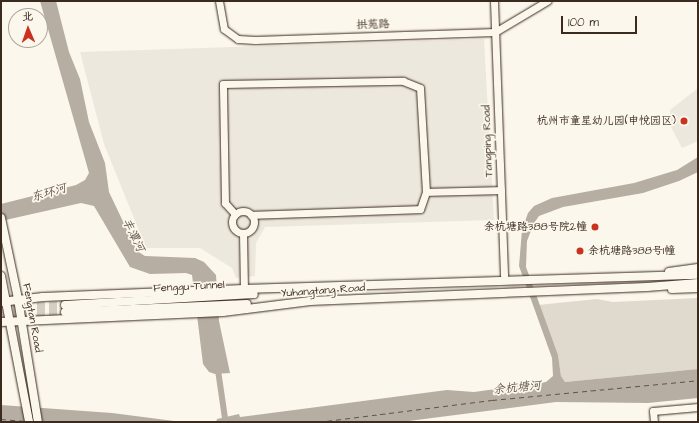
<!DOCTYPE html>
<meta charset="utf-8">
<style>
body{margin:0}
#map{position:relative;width:699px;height:423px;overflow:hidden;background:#fbf7ec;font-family:"Architects Daughter","LXGW WenKai TC",sans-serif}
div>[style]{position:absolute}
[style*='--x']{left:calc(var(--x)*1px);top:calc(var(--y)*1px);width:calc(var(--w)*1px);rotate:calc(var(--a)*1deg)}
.built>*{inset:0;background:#ede8dd}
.green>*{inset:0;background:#dfd9ce}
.water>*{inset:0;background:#b6aea2}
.canal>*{height:5.5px;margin:-2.75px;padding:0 2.75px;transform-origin:2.75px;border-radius:2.75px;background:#b6aea2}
.ferry>*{height:1px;margin-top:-0.5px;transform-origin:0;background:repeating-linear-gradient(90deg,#605246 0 5px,transparent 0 9px)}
.major-tunnel>*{height:8px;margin-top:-4px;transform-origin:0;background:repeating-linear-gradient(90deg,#d5cec3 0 8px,transparent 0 12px)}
.roads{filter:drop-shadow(0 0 1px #3b2a1e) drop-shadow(0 0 1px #3b2a1e)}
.minor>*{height:7px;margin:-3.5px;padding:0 3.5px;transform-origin:3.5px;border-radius:3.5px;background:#fbf7ec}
.minor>.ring{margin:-3.5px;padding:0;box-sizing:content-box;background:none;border:7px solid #fbf7ec;border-radius:50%}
.major>*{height:8px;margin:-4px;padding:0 4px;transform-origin:4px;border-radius:4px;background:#fbf7ec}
.dots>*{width:11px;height:11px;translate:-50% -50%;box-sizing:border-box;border:2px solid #fbf7ec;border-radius:50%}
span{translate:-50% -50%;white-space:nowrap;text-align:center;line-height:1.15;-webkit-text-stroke:3.5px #fbf7ec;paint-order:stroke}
.street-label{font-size:11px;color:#3b2a1e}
.poi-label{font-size:11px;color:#3b2a1e}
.right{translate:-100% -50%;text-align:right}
.left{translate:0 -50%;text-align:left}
.water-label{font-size:12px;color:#605246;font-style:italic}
.frame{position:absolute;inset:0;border:2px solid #3b2a1e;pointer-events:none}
.north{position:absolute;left:8px;top:8px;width:40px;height:40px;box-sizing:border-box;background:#fbf7ec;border:1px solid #aea59a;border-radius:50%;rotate:358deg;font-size:11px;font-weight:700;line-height:16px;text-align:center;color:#3b2a1e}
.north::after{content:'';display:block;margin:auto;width:14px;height:18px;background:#c8321e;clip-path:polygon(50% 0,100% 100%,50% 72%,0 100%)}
.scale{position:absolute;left:561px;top:16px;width:76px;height:18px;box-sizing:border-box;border:2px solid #3b2a1e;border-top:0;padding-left:5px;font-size:12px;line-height:14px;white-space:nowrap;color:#3b2a1e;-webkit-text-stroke:3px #fbf7ec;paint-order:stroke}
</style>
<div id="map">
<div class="built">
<i style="clip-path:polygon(484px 39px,494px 220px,265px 227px,256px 243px,255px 276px,236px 278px,232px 268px,200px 248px,146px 248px,104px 144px,80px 52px)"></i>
<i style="clip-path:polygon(698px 88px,698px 141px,682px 148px,671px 127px,670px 110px)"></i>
</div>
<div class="green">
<i style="clip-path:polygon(698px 298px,698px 369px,565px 382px,561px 376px,558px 355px,538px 305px,597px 299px,613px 302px)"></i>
</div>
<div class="water">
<i style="clip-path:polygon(40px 1px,56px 1px,69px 52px,80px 79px,89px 122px,105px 163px,109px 192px,137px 251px,145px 256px,195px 258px,204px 262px,216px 275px,219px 321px,230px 373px,215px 374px,209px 372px,203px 364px,192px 275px,186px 273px,150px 274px,130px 267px,94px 206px,81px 203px,1px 221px,1px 204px,76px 185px,85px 180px,89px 173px)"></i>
<i style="clip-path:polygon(698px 157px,698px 172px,679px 181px,643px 193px,563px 207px,539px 216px,534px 223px,527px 241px,526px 267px,558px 355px,561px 376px,565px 382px,698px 369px,698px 398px,648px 403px,556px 402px,401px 422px,216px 422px,217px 419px,239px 414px,240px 417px,447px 390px,474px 392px,546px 382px,553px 376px,552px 358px,519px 266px,522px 230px,528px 213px,534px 206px,552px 198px,634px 183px,677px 170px)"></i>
<i style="clip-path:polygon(1px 405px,112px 413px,182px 422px,1px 422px)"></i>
</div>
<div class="canal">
<i style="--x:218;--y:367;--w:56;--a:81.7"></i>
</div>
<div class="ferry">
<i style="--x:1;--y:419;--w:24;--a:5"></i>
<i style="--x:318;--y:422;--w:175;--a:-7.2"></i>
<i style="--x:492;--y:400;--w:207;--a:-5.5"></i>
</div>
<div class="major-tunnel">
<i style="--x:1;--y:308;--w:64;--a:-2.7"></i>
<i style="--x:1;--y:314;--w:64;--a:-1.8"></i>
</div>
<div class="roads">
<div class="minor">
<i style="--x:219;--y:1;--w:28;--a:80"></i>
<i style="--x:224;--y:29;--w:17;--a:36"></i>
<i style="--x:238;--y:39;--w:17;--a:3"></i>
<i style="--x:255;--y:40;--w:240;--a:-1.9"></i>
<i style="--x:495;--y:32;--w:61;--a:-30.8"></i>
<i style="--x:494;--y:1;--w:279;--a:87.9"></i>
<i style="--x:426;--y:192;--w:75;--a:-1.5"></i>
<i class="ring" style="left:232px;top:211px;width:15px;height:15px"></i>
<i style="--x:235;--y:214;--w:15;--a:-132"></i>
<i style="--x:225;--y:203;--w:119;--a:-91"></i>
<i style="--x:223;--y:84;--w:180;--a:-1"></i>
<i style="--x:403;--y:81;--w:18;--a:22"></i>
<i style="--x:420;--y:88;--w:104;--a:86.7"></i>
<i style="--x:426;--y:192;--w:18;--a:109"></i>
<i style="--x:420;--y:209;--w:169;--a:178"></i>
<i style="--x:243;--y:233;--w:56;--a:89"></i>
<i style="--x:654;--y:422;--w:11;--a:-95"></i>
<i style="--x:653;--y:411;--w:45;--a:-5.1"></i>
</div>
<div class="major">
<i style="--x:1;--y:218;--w:83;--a:78.1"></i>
<i style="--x:18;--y:299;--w:125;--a:80.8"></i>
<i style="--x:669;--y:272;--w:29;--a:-8"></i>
<i style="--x:1;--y:276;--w:149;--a:79.1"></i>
<i style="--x:672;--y:289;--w:26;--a:-2"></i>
<i style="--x:1;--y:302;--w:42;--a:-6.8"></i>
<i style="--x:43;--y:297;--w:201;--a:-2.3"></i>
<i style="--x:244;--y:289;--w:454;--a:-1.8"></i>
<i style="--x:65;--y:305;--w:189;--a:-3.3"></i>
<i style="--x:65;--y:312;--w:182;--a:-2.5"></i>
<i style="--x:1;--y:322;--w:222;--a:-2.6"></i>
<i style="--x:223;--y:312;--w:88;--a:-7.2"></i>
<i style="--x:310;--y:301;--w:337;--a:-2.4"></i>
<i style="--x:647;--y:287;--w:51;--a:-4.5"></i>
</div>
</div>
<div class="dots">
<i style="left:684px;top:121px;background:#c8321e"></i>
<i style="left:595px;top:227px;background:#c8321e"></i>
<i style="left:580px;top:251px;background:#c8321e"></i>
</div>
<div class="street-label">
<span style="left:373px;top:25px;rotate:-2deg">拱苑路</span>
<span style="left:488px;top:141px;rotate:-92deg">Tangping Road</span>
<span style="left:189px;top:287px;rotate:-3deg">Fenggu Tunnel</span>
<span style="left:323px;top:291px;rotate:-4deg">Yuhangtang Road</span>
<span style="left:32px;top:318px;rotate:80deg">Fengtan Road</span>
</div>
<div class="poi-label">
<span class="right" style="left:676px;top:121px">杭州市童星幼儿园(申悦园区)</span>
<span class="right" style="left:587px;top:227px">余杭塘路388号院2幢</span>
<span class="left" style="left:588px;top:251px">余杭塘路388号1幢</span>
</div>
<div class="water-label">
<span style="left:49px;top:193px;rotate:-16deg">东环河</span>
<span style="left:133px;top:235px;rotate:64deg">丰潭河</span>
<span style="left:517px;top:388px;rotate:-5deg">余杭塘河</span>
</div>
<div class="frame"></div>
<div class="north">北</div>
<div class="scale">100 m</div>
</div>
